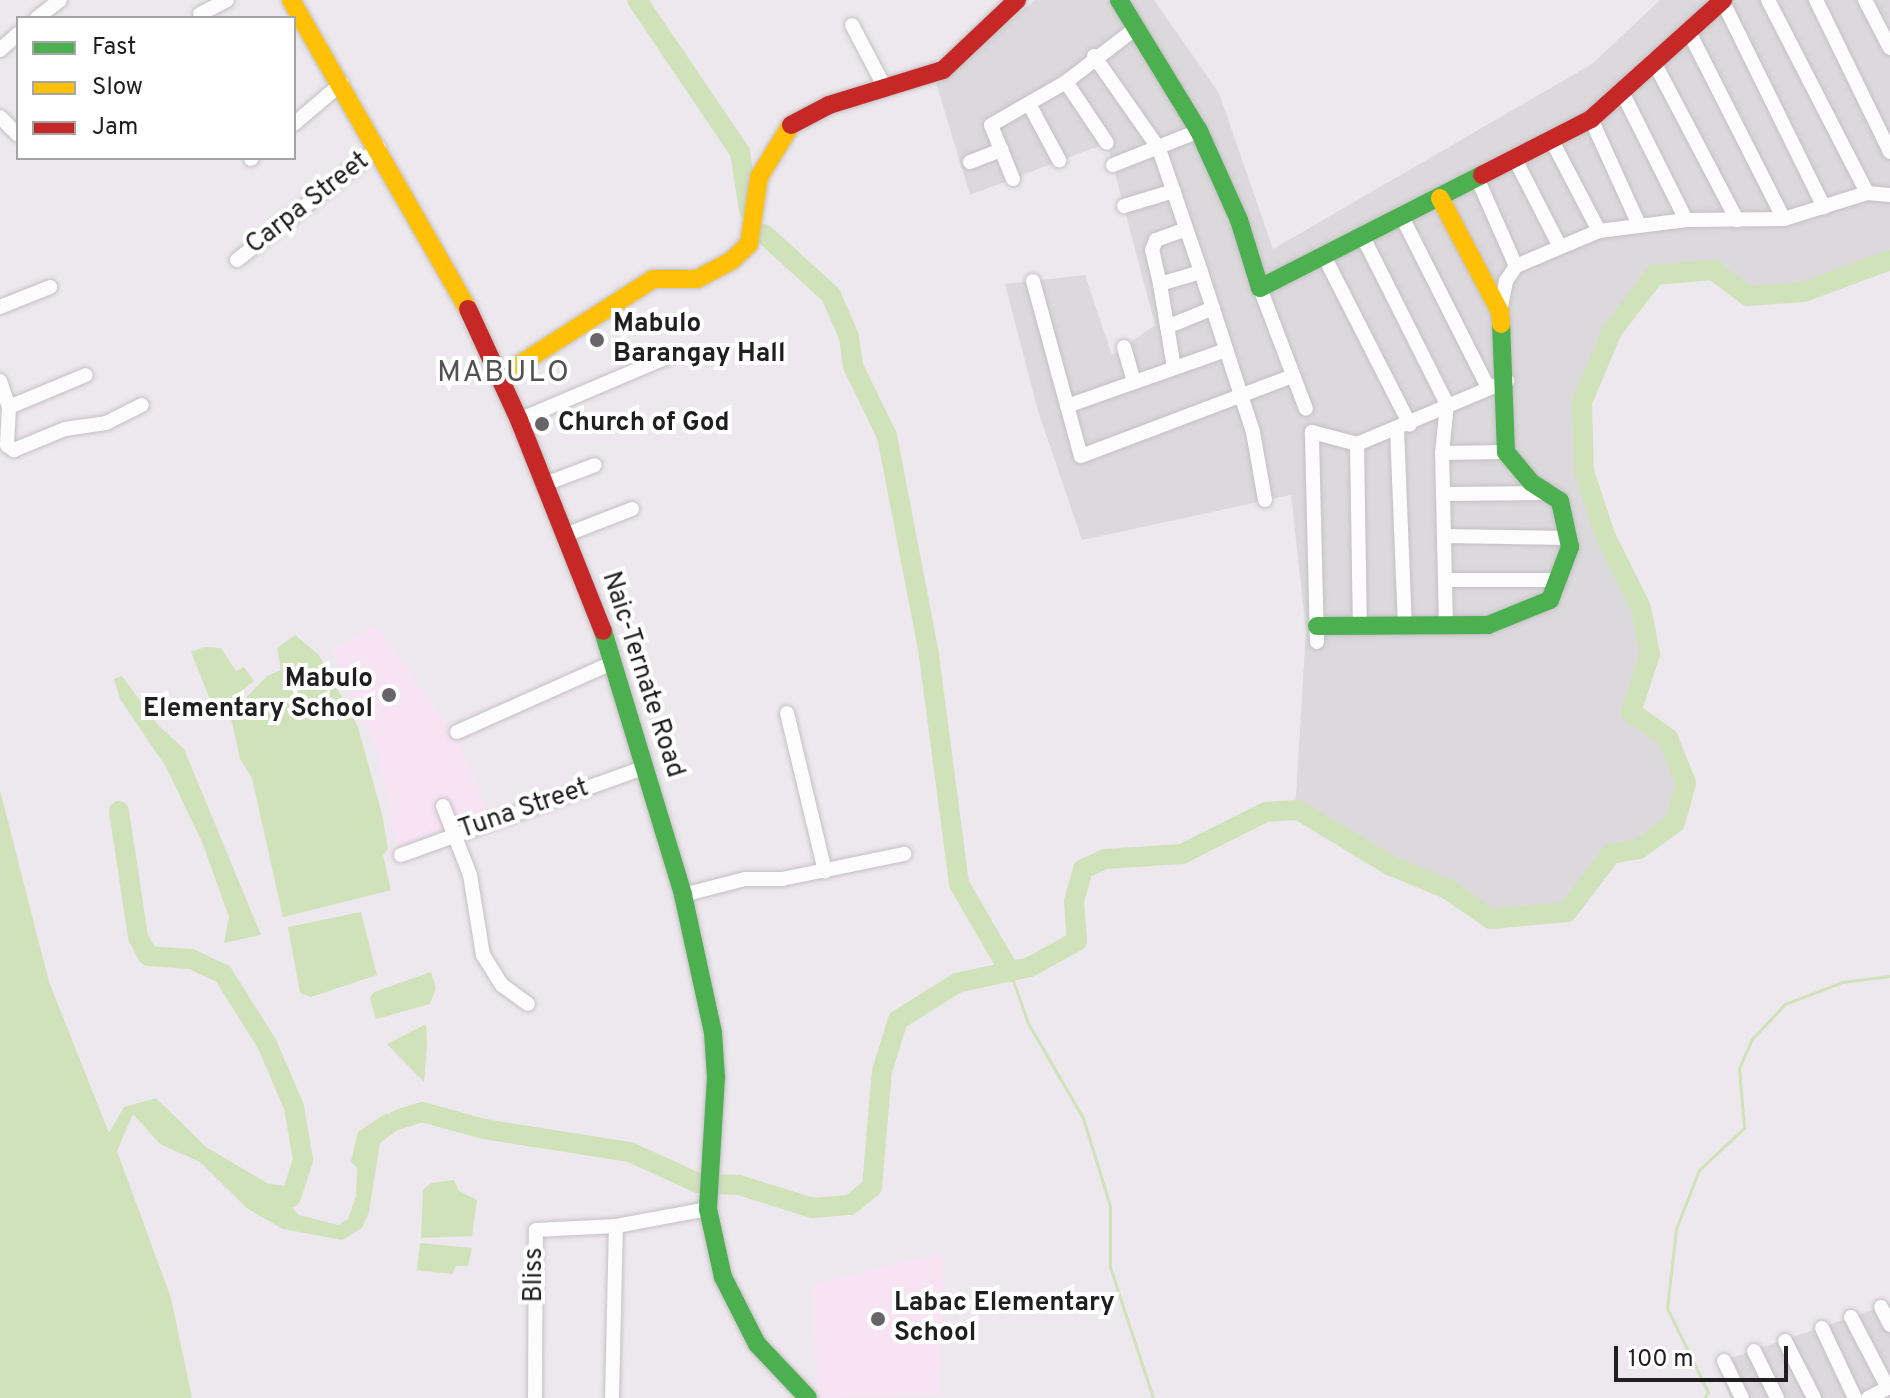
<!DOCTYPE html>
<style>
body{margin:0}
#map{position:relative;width:1890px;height:1398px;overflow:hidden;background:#ede8ed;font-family:Overpass,sans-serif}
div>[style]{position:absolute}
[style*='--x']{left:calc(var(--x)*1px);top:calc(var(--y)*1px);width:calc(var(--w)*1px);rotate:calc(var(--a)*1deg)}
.residential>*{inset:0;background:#dcd9dc}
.education>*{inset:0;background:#f7e3f3}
.water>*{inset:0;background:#d0e2ba}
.stream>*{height:3px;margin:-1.5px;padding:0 1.5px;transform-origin:1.5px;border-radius:1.5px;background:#d0e2ba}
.river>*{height:20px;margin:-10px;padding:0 10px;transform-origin:10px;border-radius:10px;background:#d0e2ba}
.roads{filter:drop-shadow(0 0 2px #c3c0c3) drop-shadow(0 0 2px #c3c0c3)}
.street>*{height:14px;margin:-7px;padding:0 7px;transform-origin:7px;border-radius:7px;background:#fcfcfc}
.fast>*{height:18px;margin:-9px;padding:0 9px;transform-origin:9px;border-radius:9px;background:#4caf50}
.slow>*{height:18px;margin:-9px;padding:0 9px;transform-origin:9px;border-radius:9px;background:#ffc107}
.jam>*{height:18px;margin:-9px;padding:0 9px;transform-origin:9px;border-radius:9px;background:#c62828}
.dots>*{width:22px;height:22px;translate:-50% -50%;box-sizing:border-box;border:4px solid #fff;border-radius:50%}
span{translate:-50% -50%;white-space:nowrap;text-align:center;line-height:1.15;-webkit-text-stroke:8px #fff;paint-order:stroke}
.street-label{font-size:26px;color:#1f1f1f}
.poi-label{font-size:26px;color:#1f1f1f;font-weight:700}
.left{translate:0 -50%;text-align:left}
.right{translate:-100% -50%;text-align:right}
.quarter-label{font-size:30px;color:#525252;letter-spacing:2px}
.legend{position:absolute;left:16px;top:16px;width:280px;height:144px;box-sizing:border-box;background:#fff;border:2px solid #a5a5a5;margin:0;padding:10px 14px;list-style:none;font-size:24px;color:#1f1f1f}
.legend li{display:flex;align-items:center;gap:16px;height:40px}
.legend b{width:40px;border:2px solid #a5a5a5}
.scale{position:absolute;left:1614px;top:1346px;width:174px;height:36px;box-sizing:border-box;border:4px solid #1f1f1f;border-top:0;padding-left:10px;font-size:24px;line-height:28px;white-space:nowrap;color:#1f1f1f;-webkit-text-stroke:6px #fff;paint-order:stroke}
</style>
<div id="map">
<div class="residential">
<i style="clip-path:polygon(1035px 0,1154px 0,1219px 93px,1273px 249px,1592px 64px,1660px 0,1890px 0,1890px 271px,1757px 295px,1715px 272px,1655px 275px,1606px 345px,1582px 402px,1584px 462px,1604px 534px,1625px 577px,1650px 654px,1631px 712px,1662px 733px,1686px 783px,1675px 823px,1611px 854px,1568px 911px,1491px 919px,1295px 810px,1306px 630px,1291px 495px,1082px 540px,1038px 411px,1005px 284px,1085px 275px,1112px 355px,1155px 325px,1107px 143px,970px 195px,936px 83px)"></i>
<i style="clip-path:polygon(1890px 1304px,1890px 1398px,1730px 1398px,1719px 1362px)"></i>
</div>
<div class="education">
<i style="clip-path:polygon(375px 624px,459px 741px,489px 813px,398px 848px,375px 744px,332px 650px)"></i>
<i style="clip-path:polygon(943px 1253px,940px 1395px,817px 1398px,811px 1285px)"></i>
</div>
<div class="water">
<i style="clip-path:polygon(295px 635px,319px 655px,358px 727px,382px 814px,388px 849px,383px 855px,391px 890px,283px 917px,252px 778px,240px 759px,230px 714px,267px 676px,281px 670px,277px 648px)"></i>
<i style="clip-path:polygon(205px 647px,221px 648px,236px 671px,244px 667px,254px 681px,215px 712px,191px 652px)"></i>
<i style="clip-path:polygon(122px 676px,158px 725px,184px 749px,261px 935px,224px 943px,229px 917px,202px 842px,166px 767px,120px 699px,114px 679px)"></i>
<i style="clip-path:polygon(0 790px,49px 982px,109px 1133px,124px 1107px,156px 1098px,206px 1147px,272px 1186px,299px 1215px,338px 1225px,348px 1219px,356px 1196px,357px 1168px,351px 1161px,358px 1132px,385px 1114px,422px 1112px,380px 1143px,369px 1212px,362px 1228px,342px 1240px,283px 1229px,248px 1209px,200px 1162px,160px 1144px,133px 1114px,117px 1151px,171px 1298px,192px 1398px,0 1398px)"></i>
<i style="clip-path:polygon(361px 912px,377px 975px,311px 997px,300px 993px,288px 927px)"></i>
<i style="clip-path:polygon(431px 972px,436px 988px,430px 1004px,376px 1019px,370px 998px,374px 992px)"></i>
<i style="clip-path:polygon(426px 1024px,427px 1046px,424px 1082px,387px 1044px)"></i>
<i style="clip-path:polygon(454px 1180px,459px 1191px,477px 1200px,472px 1236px,421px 1238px,423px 1190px,431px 1183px)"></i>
<i style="clip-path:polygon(420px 1243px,472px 1248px,468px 1266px,456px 1266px,452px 1274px,417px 1270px)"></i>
</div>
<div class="stream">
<i style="--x:1010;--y:972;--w:54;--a:70.6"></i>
<i style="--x:1028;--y:1023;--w:110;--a:59.9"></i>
<i style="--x:1083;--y:1118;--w:92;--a:72.9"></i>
<i style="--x:1110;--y:1206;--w:61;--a:90"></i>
<i style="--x:1110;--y:1267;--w:138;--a:71.8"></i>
<i style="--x:1704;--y:1398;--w:7;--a:-56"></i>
<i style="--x:1708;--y:1392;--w:93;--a:-116"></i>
<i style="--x:1667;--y:1308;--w:80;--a:-83.5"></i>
<i style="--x:1676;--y:1229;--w:63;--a:-68.7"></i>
<i style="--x:1699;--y:1170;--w:62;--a:-43"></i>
<i style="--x:1744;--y:1128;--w:60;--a:-94.8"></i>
<i style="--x:1739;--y:1068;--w:32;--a:-66"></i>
<i style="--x:1752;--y:1039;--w:48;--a:-46.7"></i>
<i style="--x:1785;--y:1004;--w:61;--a:-21.1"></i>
<i style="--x:1842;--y:982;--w:48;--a:-7.1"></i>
</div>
<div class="river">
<i style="--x:637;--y:0;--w:184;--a:55.9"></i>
<i style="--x:740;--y:152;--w:59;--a:81.2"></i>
<i style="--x:764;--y:234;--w:91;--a:42.3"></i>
<i style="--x:831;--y:295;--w:46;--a:66.8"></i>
<i style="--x:849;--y:337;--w:29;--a:82"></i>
<i style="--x:853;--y:366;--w:78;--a:64.1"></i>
<i style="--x:887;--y:436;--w:216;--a:79.1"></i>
<i style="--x:928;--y:648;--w:238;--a:82.5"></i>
<i style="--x:959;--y:884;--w:102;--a:59.9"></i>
<i style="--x:119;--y:811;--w:127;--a:81.4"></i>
<i style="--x:138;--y:937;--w:21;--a:62"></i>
<i style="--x:148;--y:956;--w:43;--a:4"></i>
<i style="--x:191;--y:959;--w:35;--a:25"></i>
<i style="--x:223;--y:974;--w:83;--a:57.8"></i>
<i style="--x:267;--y:1044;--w:69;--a:66.8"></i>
<i style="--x:294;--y:1107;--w:54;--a:80.4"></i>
<i style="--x:303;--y:1160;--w:39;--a:108"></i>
<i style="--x:291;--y:1197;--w:36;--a:-172"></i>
<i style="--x:397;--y:1120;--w:26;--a:-18"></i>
<i style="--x:422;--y:1112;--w:64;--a:15.3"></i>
<i style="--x:484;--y:1129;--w:148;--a:9"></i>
<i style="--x:630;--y:1152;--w:75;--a:24.5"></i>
<i style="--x:698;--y:1183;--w:41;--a:2.8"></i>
<i style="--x:739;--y:1185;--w:77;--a:17.3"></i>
<i style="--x:813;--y:1208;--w:37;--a:-5"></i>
<i style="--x:850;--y:1205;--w:28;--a:-39"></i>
<i style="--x:872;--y:1187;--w:116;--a:-85.1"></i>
<i style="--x:882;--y:1071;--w:53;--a:-72.6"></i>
<i style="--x:898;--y:1020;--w:70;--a:-32.1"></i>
<i style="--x:957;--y:983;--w:75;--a:-12.4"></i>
<i style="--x:1030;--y:967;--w:54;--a:-29"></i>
<i style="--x:1077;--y:941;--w:40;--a:-94.3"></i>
<i style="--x:1074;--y:901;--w:33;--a:-74"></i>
<i style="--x:1083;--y:869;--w:24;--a:-24"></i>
<i style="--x:1105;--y:859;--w:77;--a:-3.7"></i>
<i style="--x:1182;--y:854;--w:94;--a:-26.6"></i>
<i style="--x:1266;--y:812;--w:32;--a:-4"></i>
<i style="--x:1298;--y:810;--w:106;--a:31.1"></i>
<i style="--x:1389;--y:865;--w:63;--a:22.5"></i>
<i style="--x:1447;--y:889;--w:53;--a:34.3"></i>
<i style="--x:1491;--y:919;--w:76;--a:-5.3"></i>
<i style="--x:1567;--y:912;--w:73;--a:-52.8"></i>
<i style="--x:1611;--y:854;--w:28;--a:-10"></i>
<i style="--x:1639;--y:849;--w:44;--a:-35.8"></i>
<i style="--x:1675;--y:823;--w:41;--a:-74.6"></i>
<i style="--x:1686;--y:783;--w:48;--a:-111.8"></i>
<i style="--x:1668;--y:738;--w:45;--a:-144.9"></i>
<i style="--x:1631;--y:712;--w:61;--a:-71.9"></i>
<i style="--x:1650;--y:654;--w:47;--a:-101.1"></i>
<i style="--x:1641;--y:608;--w:81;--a:-116.3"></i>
<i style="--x:1605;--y:535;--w:67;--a:-108.2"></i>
<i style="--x:1584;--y:471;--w:69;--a:-91.7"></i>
<i style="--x:1582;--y:402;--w:77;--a:-67.1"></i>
<i style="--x:1612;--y:331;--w:71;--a:-52.5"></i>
<i style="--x:1655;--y:275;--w:58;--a:-4.9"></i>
<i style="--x:1713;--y:270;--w:44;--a:36.6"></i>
<i style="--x:1748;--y:296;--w:56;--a:-4.1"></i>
<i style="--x:1804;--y:292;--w:92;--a:-20.4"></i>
</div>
<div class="roads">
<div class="street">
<i style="--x:1722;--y:0;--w:231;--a:63.8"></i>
<i style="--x:1768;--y:0;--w:217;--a:62.8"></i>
<i style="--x:1816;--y:0;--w:169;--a:64"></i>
<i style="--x:1865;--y:0;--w:54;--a:62.5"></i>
<i style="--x:200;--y:14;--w:30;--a:-27"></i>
<i style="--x:37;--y:18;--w:29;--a:-38"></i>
<i style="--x:852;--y:25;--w:69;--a:62.3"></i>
<i style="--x:1688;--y:30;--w:212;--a:63.1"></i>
<i style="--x:0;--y:50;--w:24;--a:-42"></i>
<i style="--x:1094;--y:56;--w:113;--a:55"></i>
<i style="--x:1159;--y:149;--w:130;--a:71.1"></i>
<i style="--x:1201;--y:272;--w:43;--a:163.7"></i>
<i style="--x:1160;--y:284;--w:35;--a:-103"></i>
<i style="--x:1152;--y:250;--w:11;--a:-68"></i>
<i style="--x:1156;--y:240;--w:32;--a:-20"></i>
<i style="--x:1653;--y:60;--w:181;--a:62.3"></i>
<i style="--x:1066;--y:82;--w:73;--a:56.1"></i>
<i style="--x:1622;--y:92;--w:143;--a:63.4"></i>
<i style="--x:1029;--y:104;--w:64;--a:61.8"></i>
<i style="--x:0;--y:117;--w:25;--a:45"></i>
<i style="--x:1591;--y:119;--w:116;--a:65.6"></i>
<i style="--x:294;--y:124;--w:63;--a:-40.5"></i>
<i style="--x:1551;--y:139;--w:104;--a:62.4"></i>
<i style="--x:251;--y:159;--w:1;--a:-45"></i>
<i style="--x:1515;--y:159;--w:97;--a:62.9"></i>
<i style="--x:970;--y:162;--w:34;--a:-21"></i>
<i style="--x:1113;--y:165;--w:92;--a:-21.6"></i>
<i style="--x:1013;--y:179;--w:58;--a:-112.2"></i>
<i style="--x:991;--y:125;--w:86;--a:-29.8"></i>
<i style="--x:1066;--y:82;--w:88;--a:-37.6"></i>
<i style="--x:1478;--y:180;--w:94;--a:66.2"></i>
<i style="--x:1124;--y:206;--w:52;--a:-16.7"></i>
<i style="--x:1402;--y:217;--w:191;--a:63.2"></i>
<i style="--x:1363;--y:237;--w:187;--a:63.3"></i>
<i style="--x:1447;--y:404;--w:49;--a:95.8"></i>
<i style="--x:1325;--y:258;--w:187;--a:63"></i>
<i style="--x:237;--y:260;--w:181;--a:-38.3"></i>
<i style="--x:1201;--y:272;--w:168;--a:72"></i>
<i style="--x:1253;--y:432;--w:69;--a:80"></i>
<i style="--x:1033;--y:281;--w:181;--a:74.7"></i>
<i style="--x:1081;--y:456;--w:227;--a:-20.7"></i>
<i style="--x:1160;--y:284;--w:85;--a:80.5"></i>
<i style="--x:1260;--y:288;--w:129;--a:69.2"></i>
<i style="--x:0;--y:307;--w:54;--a:-21.8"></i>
<i style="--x:1500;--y:312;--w:32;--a:-79"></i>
<i style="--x:1506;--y:281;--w:18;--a:-56"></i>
<i style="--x:1516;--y:266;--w:90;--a:-22.9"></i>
<i style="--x:1599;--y:231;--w:88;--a:-7.2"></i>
<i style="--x:1686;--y:220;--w:98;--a:-0.6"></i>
<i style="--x:1784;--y:219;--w:87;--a:-17.4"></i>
<i style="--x:1867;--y:193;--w:23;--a:5"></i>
<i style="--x:1167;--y:327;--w:50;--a:-22.4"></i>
<i style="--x:1124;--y:347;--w:36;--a:74"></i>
<i style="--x:0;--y:381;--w:28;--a:71"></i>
<i style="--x:9;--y:407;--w:83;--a:-22.6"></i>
<i style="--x:1067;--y:406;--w:169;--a:-19.4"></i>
<i style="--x:9;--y:407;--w:38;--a:93"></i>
<i style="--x:7;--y:445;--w:9;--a:36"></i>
<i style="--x:14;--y:450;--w:55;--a:-22.4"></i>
<i style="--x:65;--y:429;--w:41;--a:-8.3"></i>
<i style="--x:106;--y:423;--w:40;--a:-26.6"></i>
<i style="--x:519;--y:420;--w:166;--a:-23"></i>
<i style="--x:1397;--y:429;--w:197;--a:87.7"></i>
<i style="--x:1357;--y:444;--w:182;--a:89.1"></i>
<i style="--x:545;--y:484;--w:53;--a:-20.8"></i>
<i style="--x:1443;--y:494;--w:104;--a:-0.6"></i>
<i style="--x:565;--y:535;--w:72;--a:-21.2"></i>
<i style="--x:1444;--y:536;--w:124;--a:0.9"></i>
<i style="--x:1445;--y:580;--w:113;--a:0"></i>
<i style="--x:1446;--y:626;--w:173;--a:-91.3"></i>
<i style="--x:1442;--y:453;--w:64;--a:-0.9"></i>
<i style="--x:1317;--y:642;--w:210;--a:-91.4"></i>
<i style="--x:1312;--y:432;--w:47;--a:14.9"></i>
<i style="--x:1357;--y:444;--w:163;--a:-22.8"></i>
<i style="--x:787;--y:713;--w:163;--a:76.5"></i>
<i style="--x:457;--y:732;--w:172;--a:-24"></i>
<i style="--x:443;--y:806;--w:74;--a:68.6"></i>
<i style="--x:470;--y:875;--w:81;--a:80.8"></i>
<i style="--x:483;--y:955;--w:36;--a:58"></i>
<i style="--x:502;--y:985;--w:32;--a:36"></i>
<i style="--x:401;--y:855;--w:260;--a:-19.8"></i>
<i style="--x:683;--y:895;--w:64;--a:-14.5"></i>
<i style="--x:745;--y:879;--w:37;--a:0"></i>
<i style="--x:782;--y:879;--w:125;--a:-11.6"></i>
<i style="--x:1881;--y:1307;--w:20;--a:63"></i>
<i style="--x:1851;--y:1317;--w:80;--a:62.5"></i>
<i style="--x:1822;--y:1328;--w:77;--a:64.8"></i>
<i style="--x:1785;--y:1341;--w:64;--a:63"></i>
<i style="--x:1754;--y:1351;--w:52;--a:63.9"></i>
<i style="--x:1724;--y:1361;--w:41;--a:64.1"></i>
<i style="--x:535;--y:1398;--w:168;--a:-89.7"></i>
<i style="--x:536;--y:1230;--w:80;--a:-2.9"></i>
<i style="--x:616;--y:1226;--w:94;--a:-10.5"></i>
<i style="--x:612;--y:1398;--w:172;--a:-88.7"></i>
<i style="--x:1868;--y:1398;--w:25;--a:-27"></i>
</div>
<div class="fast">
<i style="--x:1119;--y:0;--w:153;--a:58.6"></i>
<i style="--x:1199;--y:131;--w:98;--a:65.8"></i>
<i style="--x:1239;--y:220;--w:71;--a:72.8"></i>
<i style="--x:1260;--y:288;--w:249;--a:-27"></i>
<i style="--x:1317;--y:626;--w:171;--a:-0.3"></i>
<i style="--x:1488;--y:625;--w:67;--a:-22"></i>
<i style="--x:1550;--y:600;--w:57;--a:-69.3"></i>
<i style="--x:1570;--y:547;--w:47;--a:-102.3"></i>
<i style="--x:1560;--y:501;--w:35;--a:-147"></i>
<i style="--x:1531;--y:482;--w:39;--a:-130"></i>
<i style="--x:1506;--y:452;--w:128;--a:-92.2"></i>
<i style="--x:603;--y:631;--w:276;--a:73.1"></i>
<i style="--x:683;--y:895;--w:141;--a:77.7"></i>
<i style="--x:713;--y:1033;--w:44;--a:86.1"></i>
<i style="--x:716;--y:1077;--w:132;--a:93.5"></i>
<i style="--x:708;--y:1209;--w:70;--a:77.6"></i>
<i style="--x:723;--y:1277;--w:75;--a:63.1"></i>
<i style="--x:757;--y:1344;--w:74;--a:46.6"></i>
</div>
<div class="slow">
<i style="--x:291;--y:0;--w:356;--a:60.2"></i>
<i style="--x:1440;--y:198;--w:129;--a:62.2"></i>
<i style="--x:1500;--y:312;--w:12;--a:85"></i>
<i style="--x:500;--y:377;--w:182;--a:-32.6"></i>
<i style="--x:653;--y:279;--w:44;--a:0"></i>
<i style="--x:697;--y:279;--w:40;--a:-28"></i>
<i style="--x:732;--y:260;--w:23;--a:-43"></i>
<i style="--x:749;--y:244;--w:68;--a:-81.5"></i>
<i style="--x:759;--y:177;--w:61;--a:-58.4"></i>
</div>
<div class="jam">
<i style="--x:791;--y:125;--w:43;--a:-27.8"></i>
<i style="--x:829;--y:105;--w:119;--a:-17.1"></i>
<i style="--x:943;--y:70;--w:102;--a:-43.4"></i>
<i style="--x:1482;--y:175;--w:123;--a:-27.2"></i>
<i style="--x:1591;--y:119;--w:178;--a:-42"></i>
<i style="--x:468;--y:309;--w:122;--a:65.3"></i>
<i style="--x:519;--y:420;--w:227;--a:68.3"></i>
</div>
</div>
<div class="dots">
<i style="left:597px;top:340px;background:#676567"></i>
<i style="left:542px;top:424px;background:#676567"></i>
<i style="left:389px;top:695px;background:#676567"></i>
<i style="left:878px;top:1319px;background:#676567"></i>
</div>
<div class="street-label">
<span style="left:308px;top:204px;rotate:-38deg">Carpa Street</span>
<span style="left:642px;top:675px;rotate:72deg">Naic-Ternate Road</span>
<span style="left:524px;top:810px;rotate:-19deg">Tuna Street</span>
<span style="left:535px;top:1275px;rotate:-90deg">Bliss</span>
</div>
<div class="poi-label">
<span class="left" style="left:613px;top:340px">Mabulo<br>Barangay Hall</span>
<span class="left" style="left:558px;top:424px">Church of God</span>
<span class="right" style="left:373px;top:695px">Mabulo<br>Elementary School</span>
<span class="left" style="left:894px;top:1319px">Labac Elementary<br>School</span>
</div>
<div class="quarter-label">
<span style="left:504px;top:374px">MABULO</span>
</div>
<ul class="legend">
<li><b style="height:10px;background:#4caf50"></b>Fast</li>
<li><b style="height:10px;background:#ffc107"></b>Slow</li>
<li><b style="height:10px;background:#c62828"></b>Jam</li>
</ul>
<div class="scale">100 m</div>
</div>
